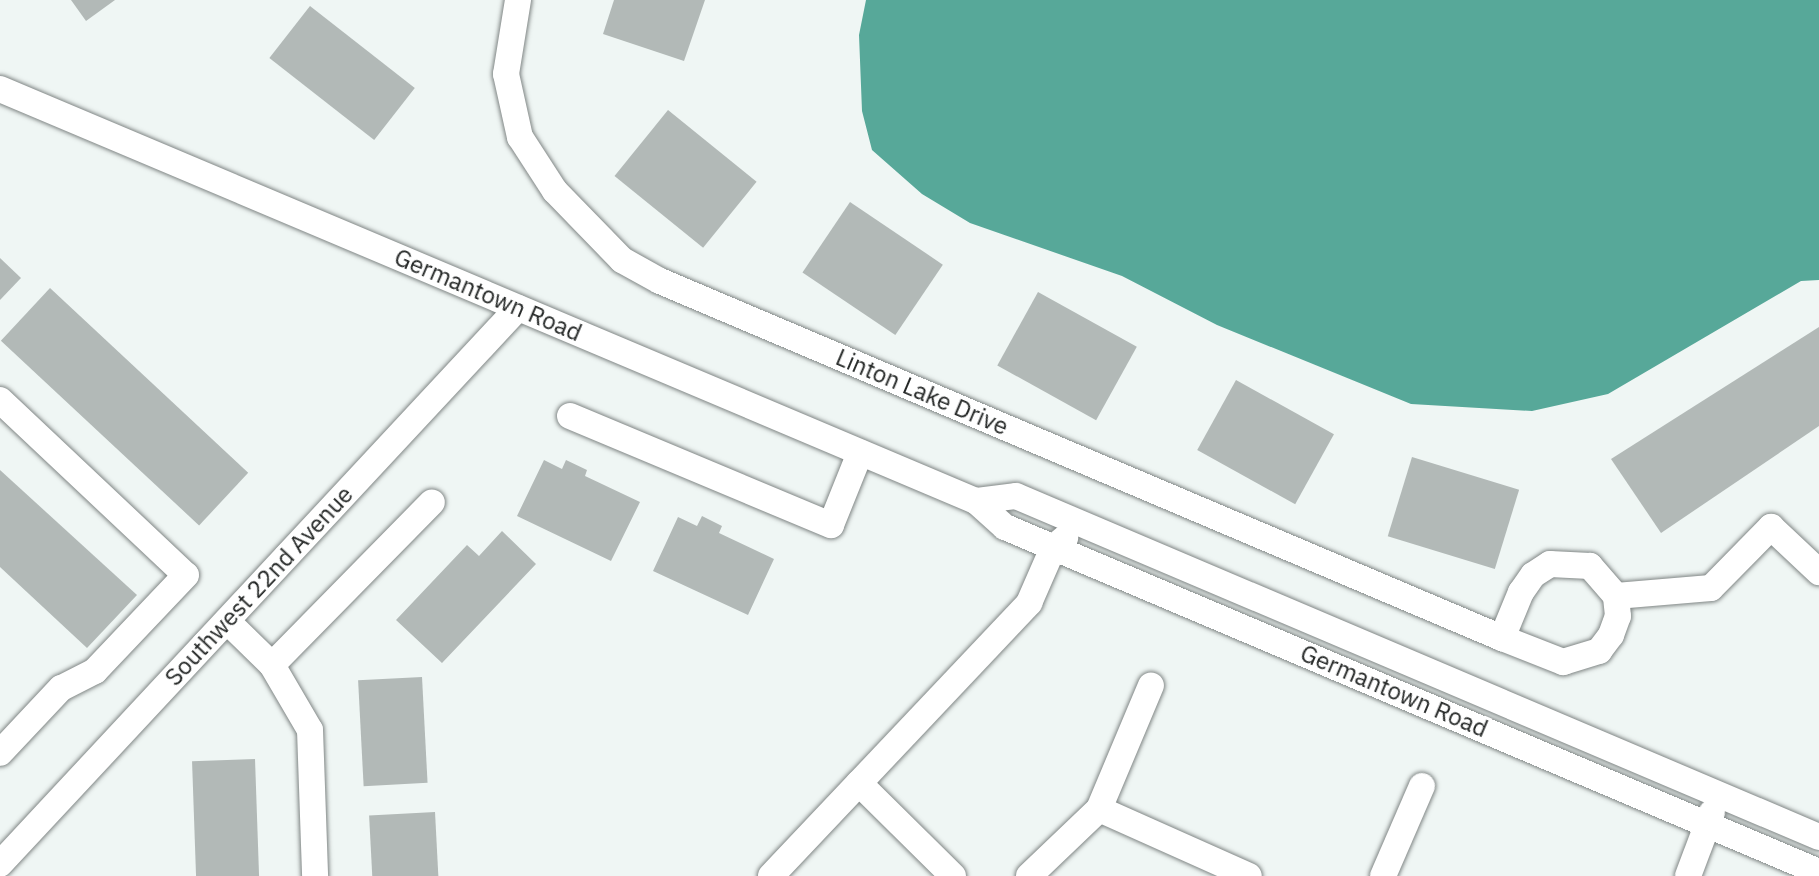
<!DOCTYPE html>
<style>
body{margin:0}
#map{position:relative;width:1819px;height:876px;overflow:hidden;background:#eff6f4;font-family:"IBM Plex Sans",sans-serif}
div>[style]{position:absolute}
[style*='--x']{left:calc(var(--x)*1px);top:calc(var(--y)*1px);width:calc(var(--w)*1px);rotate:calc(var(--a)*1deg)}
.water>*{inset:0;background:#57a899}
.building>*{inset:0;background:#b2b9b7;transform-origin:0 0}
.roads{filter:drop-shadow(0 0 2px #808685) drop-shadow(0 0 2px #808685)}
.minor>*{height:26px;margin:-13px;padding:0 13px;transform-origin:13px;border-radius:13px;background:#fff}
span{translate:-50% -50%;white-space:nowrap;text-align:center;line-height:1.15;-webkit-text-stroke:6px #fff;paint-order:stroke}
.street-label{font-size:24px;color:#242726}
</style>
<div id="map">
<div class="water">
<i style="clip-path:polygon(866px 0,1819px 0,1819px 280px,1801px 281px,1608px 394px,1532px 411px,1411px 404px,1217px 325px,1122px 276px,970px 223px,922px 194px,872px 150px,862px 111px,859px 35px)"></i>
</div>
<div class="building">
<i style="clip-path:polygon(71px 0,115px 0,86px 21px)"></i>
<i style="clip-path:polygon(614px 0,705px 0,684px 61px,603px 34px)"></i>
<i style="left:310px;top:6px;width:133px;height:66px;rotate:38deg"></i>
<i style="left:668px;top:110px;width:114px;height:85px;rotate:39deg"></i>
<i style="left:850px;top:202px;width:112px;height:85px;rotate:34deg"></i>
<i style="clip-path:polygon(0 258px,21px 278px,0 300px)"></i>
<i style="left:50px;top:288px;width:271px;height:72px;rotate:43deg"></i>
<i style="left:1038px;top:292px;width:113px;height:84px;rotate:29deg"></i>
<i style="clip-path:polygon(1819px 327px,1819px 426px,1661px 533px,1611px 459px)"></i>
<i style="left:1236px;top:380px;width:112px;height:80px;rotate:29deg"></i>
<i style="left:1412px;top:457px;width:112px;height:83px;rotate:17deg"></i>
<i style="clip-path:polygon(544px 460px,562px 469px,566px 460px,587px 470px,585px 476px,640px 502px,611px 561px,517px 516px)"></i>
<i style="clip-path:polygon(0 470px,137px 595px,87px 648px,0 567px)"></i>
<i style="clip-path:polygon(702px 516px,722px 526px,719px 533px,774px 559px,748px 615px,653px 571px,678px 517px,697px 526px)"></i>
<i style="clip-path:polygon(502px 531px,536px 564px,442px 663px,396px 620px,467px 545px,479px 556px)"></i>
<i style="left:422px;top:677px;width:106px;height:64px;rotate:87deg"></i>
<i style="left:255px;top:759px;width:117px;height:63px;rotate:88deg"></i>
<i style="left:435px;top:812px;width:64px;height:66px;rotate:87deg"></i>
</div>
<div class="roads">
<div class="minor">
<i style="--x:518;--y:0;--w:75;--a:99.2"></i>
<i style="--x:506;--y:74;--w:65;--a:77.5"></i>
<i style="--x:520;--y:137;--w:64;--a:57.1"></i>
<i style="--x:555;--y:191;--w:96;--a:45.8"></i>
<i style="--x:622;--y:260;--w:43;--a:28.9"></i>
<i style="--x:660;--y:281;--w:915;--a:22.98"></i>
<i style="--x:1502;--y:638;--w:66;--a:21.5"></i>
<i style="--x:1563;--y:662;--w:38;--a:-17"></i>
<i style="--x:1599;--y:651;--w:20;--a:-53"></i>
<i style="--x:1611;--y:635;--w:20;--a:-70"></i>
<i style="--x:1618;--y:616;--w:20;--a:-96"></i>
<i style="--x:1616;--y:596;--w:40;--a:-131"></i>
<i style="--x:1590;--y:566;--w:40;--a:-177.1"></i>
<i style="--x:1550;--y:564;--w:20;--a:147"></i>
<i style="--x:1533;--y:575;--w:21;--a:125"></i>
<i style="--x:1521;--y:592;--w:50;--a:112.4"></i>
<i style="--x:0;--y:89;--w:1059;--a:22.89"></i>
<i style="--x:976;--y:501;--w:39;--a:42"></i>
<i style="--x:1005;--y:527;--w:884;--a:22.97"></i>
<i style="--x:0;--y:400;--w:255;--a:43.3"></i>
<i style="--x:186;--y:575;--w:132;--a:133.5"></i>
<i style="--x:95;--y:671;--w:38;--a:153"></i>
<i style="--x:61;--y:688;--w:89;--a:133.2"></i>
<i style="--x:570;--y:416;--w:283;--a:22.7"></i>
<i style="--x:831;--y:525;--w:78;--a:-68.1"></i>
<i style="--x:976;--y:501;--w:40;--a:-7.1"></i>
<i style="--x:1016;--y:496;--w:872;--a:23.01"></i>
<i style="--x:1616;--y:596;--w:95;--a:-4.8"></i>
<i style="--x:1711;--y:588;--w:86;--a:-45.5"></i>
<i style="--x:1771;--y:527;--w:66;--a:43.2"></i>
<i style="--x:227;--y:621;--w:63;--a:44.4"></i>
<i style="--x:272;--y:665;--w:75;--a:59.7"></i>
<i style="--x:310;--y:730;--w:146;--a:88"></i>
<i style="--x:272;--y:665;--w:228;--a:-45.5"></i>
<i style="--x:1099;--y:809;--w:134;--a:-67.2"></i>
<i style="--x:0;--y:864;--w:760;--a:-47.03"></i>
<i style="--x:771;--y:876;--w:128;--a:-46.6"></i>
<i style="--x:953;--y:876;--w:132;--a:-135.3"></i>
<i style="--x:859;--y:783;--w:248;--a:-46.6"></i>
<i style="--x:1029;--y:603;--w:60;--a:-66.4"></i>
<i style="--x:1053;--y:548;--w:16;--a:-40"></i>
<i style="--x:1029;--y:876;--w:97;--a:-43.7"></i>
<i style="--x:1099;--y:809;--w:164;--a:24.1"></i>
<i style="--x:1383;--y:876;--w:98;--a:-66.6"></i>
<i style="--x:1688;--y:876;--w:68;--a:-69.4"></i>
</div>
</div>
<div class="street-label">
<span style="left:488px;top:295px;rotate:23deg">Germantown Road</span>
<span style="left:922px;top:392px;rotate:23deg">Linton Lake Drive</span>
<span style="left:259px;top:586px;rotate:-47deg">Southwest 22nd Avenue</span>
<span style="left:1394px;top:691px;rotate:23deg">Germantown Road</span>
</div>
</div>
